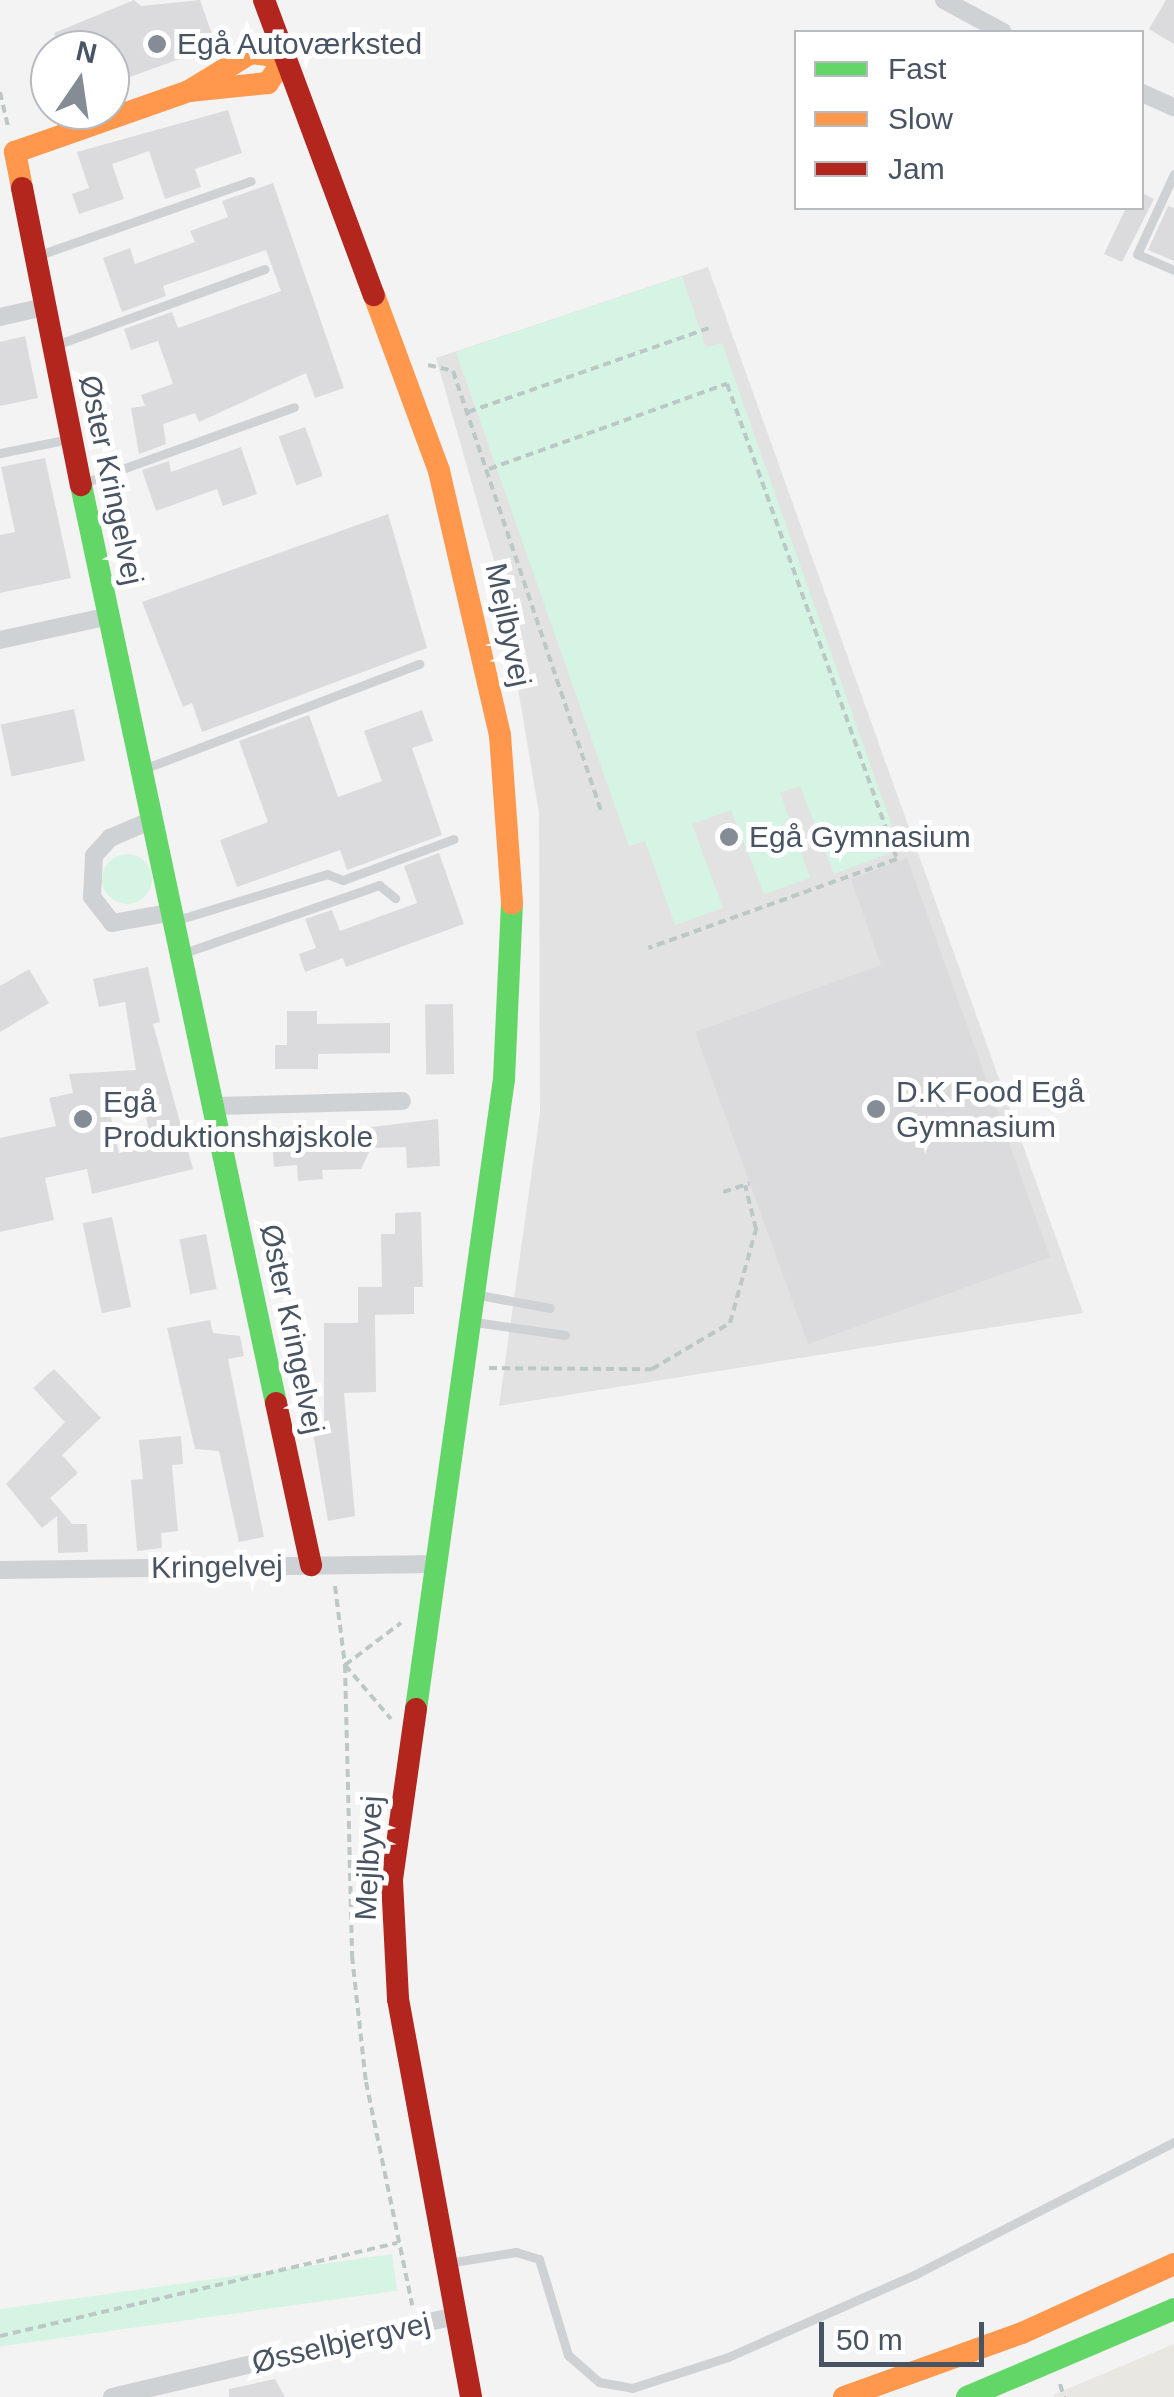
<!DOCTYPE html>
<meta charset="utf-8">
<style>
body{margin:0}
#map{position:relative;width:1174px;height:2397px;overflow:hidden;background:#f4f3f3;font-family:Arial,sans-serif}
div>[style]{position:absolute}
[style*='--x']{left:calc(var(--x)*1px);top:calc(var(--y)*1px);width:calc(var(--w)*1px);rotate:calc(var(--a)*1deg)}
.commercial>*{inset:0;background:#e8e7e2}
.education>*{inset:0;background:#e2e2e3}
.green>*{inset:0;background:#d6f4e4;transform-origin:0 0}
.round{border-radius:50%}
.building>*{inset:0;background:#dbdbdd;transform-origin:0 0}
.path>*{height:4px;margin-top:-2px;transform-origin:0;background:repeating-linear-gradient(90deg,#bbc8c5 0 8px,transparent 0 13px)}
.lane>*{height:9px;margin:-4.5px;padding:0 4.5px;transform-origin:4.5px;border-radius:4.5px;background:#cfd2d4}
.street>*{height:18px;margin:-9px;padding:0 9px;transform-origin:9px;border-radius:9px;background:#cfd2d4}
.fast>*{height:22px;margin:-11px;padding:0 11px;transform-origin:11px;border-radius:11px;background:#63d668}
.slow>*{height:22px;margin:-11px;padding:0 11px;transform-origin:11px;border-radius:11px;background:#ff974d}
.jam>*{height:22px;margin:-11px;padding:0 11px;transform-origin:11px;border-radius:11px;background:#b3261e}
.dots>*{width:28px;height:28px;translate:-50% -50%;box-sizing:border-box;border:5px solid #fff;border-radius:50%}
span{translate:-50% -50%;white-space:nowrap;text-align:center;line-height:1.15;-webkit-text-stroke:10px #fff;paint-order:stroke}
.poi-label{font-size:30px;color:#485463}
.left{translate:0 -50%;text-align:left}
.street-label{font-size:30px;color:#485463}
.legend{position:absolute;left:794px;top:30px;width:350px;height:180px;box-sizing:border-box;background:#fff;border:2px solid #b6bbc1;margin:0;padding:12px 18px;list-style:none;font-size:30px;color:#485463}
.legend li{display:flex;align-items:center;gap:20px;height:50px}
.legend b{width:50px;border:2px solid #b6bbc1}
.north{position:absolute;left:30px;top:30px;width:100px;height:100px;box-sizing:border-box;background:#fff;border:2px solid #b6bbc1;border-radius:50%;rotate:13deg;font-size:28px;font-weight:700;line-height:40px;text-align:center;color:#485463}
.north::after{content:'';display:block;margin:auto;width:35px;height:45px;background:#848c95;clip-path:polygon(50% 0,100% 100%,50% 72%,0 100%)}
.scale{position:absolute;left:819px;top:2322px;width:165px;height:45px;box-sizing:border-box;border:5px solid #485463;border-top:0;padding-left:12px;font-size:30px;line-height:35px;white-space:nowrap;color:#485463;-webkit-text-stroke:8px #fff;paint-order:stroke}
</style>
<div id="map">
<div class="commercial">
<i style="clip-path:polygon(1174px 2344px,1174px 2397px,1054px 2397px,1053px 2395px)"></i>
</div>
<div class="education">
<i style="clip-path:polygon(708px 267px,1083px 1313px,499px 1406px,540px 1113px,539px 813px,500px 582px,436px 358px)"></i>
</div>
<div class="green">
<i style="clip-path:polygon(682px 276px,706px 347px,722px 343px,900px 849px,834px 874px,800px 786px,780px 793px,810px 878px,764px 894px,731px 810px,692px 824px,723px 908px,675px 925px,645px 841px,629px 846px,456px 352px)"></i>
<i class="round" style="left:102px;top:854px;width:50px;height:50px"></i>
<i style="left:392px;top:2254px;width:37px;height:403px;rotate:82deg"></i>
</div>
<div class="building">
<i style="clip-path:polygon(134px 0,141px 6px,200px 0,216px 46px,110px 84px,110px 50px,97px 42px,60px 50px,54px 33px)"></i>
<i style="clip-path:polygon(1166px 0,1174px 0,1174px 44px,1149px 29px)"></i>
<i style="clip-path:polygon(228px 110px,242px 153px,195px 169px,201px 187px,165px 199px,149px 151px,112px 164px,124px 199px,79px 214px,72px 194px,89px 188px,77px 152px)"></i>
<i style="clip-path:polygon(273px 183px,344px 388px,315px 398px,306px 373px,199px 422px,195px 413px,163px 424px,166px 444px,139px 454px,131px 408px,145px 406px,141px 395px,173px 384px,158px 341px,131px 350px,124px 329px,172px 312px,178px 328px,281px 291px,266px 250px,163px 286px,166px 296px,122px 312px,103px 258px,130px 248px,135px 264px,195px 242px,190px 231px,228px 217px,222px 201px)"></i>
<i style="clip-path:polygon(1142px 193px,1154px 199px,1122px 262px,1104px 254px,1126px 208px,1142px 208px)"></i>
<i style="clip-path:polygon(1168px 206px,1174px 208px,1174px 261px,1148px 250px)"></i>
<i style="clip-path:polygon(25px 336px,38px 398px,0 406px,0 342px)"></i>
<i style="left:305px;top:427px;width:52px;height:28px;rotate:70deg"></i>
<i style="clip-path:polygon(241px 447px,257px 494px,223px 506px,217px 489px,156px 511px,142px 470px,169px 461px,171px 472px)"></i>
<i style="clip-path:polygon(45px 458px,71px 578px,0 593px,0 535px,15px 532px,1px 467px)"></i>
<i style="clip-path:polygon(388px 514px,427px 648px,202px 732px,192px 703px,183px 707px,142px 602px)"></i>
<i style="left:74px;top:709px;width:53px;height:75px;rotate:78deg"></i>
<i style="clip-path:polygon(422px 710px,433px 741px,412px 748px,442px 835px,347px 870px,340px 850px,237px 887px,220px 840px,268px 822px,239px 741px,309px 715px,338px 797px,382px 781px,364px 731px)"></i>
<i style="clip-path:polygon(439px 853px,464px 924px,346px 967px,343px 958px,305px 972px,299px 954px,316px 948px,305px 919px,332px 910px,340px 931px,417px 903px,404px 866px)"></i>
<i style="clip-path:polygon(907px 858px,1050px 1257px,808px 1344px,695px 1032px,881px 965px,851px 879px)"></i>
<i style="clip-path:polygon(evenodd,148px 967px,160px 1022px,153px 1024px,193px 1169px,92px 1194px,87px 1169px,45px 1178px,54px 1220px,0 1232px,0 1138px,56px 1126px,49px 1098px,73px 1093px,69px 1074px,136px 1070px,125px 1002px,99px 1007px,93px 979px,148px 967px,141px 1093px,152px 1146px,119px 1153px,107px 1100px,141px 1093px)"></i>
<i style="clip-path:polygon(29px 969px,49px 1003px,0 1032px,0 986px)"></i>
<i style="left:453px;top:1004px;width:70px;height:28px;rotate:89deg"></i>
<i style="clip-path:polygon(287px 1011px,317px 1011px,317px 1024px,390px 1023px,390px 1053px,318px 1054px,318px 1069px,275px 1069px,275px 1045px,287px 1045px)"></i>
<i style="clip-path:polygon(438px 1119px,440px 1166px,407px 1168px,406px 1147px,371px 1148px,361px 1169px,322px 1170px,323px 1179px,298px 1181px,297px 1165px,274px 1167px,272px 1139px)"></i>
<i style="clip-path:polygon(421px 1212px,423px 1287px,414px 1287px,414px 1314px,375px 1315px,376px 1392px,344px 1393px,355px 1516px,328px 1521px,312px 1427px,324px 1425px,324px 1323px,358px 1323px,358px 1287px,382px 1287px,381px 1234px,395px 1234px,395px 1213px)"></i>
<i style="left:112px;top:1217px;width:92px;height:30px;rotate:78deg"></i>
<i style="left:206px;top:1234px;width:56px;height:27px;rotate:79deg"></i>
<i style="clip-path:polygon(210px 1320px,213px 1333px,240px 1336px,244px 1356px,228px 1359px,264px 1537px,239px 1542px,219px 1451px,195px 1449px,167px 1328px)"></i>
<i style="clip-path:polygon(54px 1369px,101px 1418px,62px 1455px,78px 1473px,50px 1498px,72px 1524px,87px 1524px,88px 1552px,58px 1553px,57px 1516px,42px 1528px,6px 1484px,65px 1422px,33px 1388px)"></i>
<i style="clip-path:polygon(181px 1436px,183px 1464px,172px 1465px,178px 1531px,161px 1533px,162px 1548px,137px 1551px,131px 1480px,143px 1479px,139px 1440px)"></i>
<i style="clip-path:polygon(275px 2379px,285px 2397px,229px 2397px,229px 2389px)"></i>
</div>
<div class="path">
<i style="--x:0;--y:92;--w:35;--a:77"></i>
<i style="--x:428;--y:365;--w:26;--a:13"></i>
<i style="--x:453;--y:371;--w:464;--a:71.4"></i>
<i style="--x:468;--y:412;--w:255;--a:-19.2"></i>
<i style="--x:489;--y:469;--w:253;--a:-19.7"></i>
<i style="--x:727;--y:384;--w:505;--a:70.31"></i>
<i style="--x:897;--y:859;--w:264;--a:160.3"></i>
<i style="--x:723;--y:1192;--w:28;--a:-18"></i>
<i style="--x:489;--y:1368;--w:163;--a:0.4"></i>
<i style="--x:652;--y:1369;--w:91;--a:-30.5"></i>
<i style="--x:730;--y:1323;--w:98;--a:-74.5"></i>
<i style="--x:756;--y:1229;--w:45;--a:-104"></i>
<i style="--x:335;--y:1586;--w:80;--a:82.8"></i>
<i style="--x:345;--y:1665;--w:291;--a:88.6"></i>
<i style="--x:352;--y:1956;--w:127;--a:83.7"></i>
<i style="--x:366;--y:2082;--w:228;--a:78.3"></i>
<i style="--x:345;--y:1665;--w:70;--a:-36.9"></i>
<i style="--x:345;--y:1665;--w:71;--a:49.6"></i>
<i style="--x:0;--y:2336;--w:408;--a:-13.2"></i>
<i style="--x:1060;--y:2384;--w:14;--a:73"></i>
</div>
<div class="lane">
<i style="--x:1174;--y:174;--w:88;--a:114.8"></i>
<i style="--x:1137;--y:254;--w:40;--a:23.4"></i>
<i style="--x:42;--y:254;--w:221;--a:-19.3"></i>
<i style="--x:56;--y:345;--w:222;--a:-20"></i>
<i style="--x:0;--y:453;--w:70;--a:-11.5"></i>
<i style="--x:86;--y:482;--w:221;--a:-19.8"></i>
<i style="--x:141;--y:770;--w:298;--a:-20.9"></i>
<i style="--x:177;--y:920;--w:157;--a:-17"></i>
<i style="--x:327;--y:874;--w:17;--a:21"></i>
<i style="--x:343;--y:880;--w:118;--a:-20.3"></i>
<i style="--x:184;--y:953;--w:207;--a:-19.2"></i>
<i style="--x:379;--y:885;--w:21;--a:39"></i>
<i style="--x:479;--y:1295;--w:72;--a:10.4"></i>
<i style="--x:475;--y:1322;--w:91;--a:8.2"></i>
<i style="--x:448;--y:2263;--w:69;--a:-9.2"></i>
<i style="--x:516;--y:2252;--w:24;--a:17"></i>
<i style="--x:539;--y:2259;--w:100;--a:73.2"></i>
<i style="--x:568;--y:2355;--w:41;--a:41.1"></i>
<i style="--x:599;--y:2382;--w:34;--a:10"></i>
<i style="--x:632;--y:2388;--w:101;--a:-17.9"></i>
<i style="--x:728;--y:2357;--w:203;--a:-23.8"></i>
<i style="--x:914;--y:2275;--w:292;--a:-27.1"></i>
</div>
<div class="street">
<i style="--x:944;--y:0;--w:67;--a:28.5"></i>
<i style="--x:1142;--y:93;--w:35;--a:24"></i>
<i style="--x:0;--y:317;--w:45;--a:-12.8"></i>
<i style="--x:0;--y:640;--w:112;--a:-12.4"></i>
<i style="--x:152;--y:820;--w:46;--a:156.8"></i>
<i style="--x:110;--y:838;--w:24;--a:132"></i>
<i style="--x:94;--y:856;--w:41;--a:92.8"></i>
<i style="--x:92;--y:897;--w:33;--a:52"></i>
<i style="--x:112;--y:923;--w:62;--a:-10.2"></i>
<i style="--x:214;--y:1106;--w:188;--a:-1.5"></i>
<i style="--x:0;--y:1570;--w:433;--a:-0.8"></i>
<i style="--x:112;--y:2397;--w:351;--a:-13.3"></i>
</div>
<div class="fast">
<i style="--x:81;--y:485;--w:938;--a:78.01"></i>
<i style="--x:416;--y:1709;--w:636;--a:-82.05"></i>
<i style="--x:504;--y:1079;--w:175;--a:-87.4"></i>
<i style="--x:967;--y:2397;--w:225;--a:-23"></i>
</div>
<div class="slow">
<i style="--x:22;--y:188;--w:37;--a:-101"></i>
<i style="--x:15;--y:152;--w:184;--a:-19.3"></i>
<i style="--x:189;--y:91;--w:73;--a:-31.5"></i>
<i style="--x:251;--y:53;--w:35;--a:7"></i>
<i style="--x:286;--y:57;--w:32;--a:125"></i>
<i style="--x:268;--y:83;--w:79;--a:174.2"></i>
<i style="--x:374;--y:295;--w:188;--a:69.7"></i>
<i style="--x:439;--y:471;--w:271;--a:77"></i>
<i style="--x:500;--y:735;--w:169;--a:85.9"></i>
<i style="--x:844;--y:2397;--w:189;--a:-19.8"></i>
<i style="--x:1022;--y:2333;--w:167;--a:-24.4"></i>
</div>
<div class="jam">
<i style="--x:264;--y:0;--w:315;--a:69.6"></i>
<i style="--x:22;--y:188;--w:303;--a:78.8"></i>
<i style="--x:276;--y:1403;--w:166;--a:77.8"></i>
<i style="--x:416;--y:1709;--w:173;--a:98"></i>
<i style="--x:392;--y:1880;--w:119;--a:87.1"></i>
<i style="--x:398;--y:1999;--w:405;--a:79.6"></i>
</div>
<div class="dots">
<i style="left:157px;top:44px;background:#848c95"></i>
<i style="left:729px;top:837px;background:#848c95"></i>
<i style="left:876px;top:1109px;background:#848c95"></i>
<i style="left:83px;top:1119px;background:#848c95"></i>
</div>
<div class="poi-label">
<span class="left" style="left:177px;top:44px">Egå Autoværksted</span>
<span class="left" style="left:749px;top:837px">Egå Gymnasium</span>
<span class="left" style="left:896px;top:1109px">D.K Food Egå<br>Gymnasium</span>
<span class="left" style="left:103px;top:1119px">Egå<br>Produktionshøjskole</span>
</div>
<div class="street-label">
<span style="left:111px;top:480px;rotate:78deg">Øster Kringelvej</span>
<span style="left:508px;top:625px;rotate:78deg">Mejlbyvej</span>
<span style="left:292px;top:1329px;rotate:78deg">Øster Kringelvej</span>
<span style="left:217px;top:1567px;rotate:-1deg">Kringelvej</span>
<span style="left:369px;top:1858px;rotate:-87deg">Mejlbyvej</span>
<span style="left:341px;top:2343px;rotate:-13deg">Øsselbjergvej</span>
</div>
<ul class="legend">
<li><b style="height:12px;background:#63d668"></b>Fast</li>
<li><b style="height:12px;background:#ff974d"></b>Slow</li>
<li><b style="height:12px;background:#b3261e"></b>Jam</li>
</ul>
<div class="north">N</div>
<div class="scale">50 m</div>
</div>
